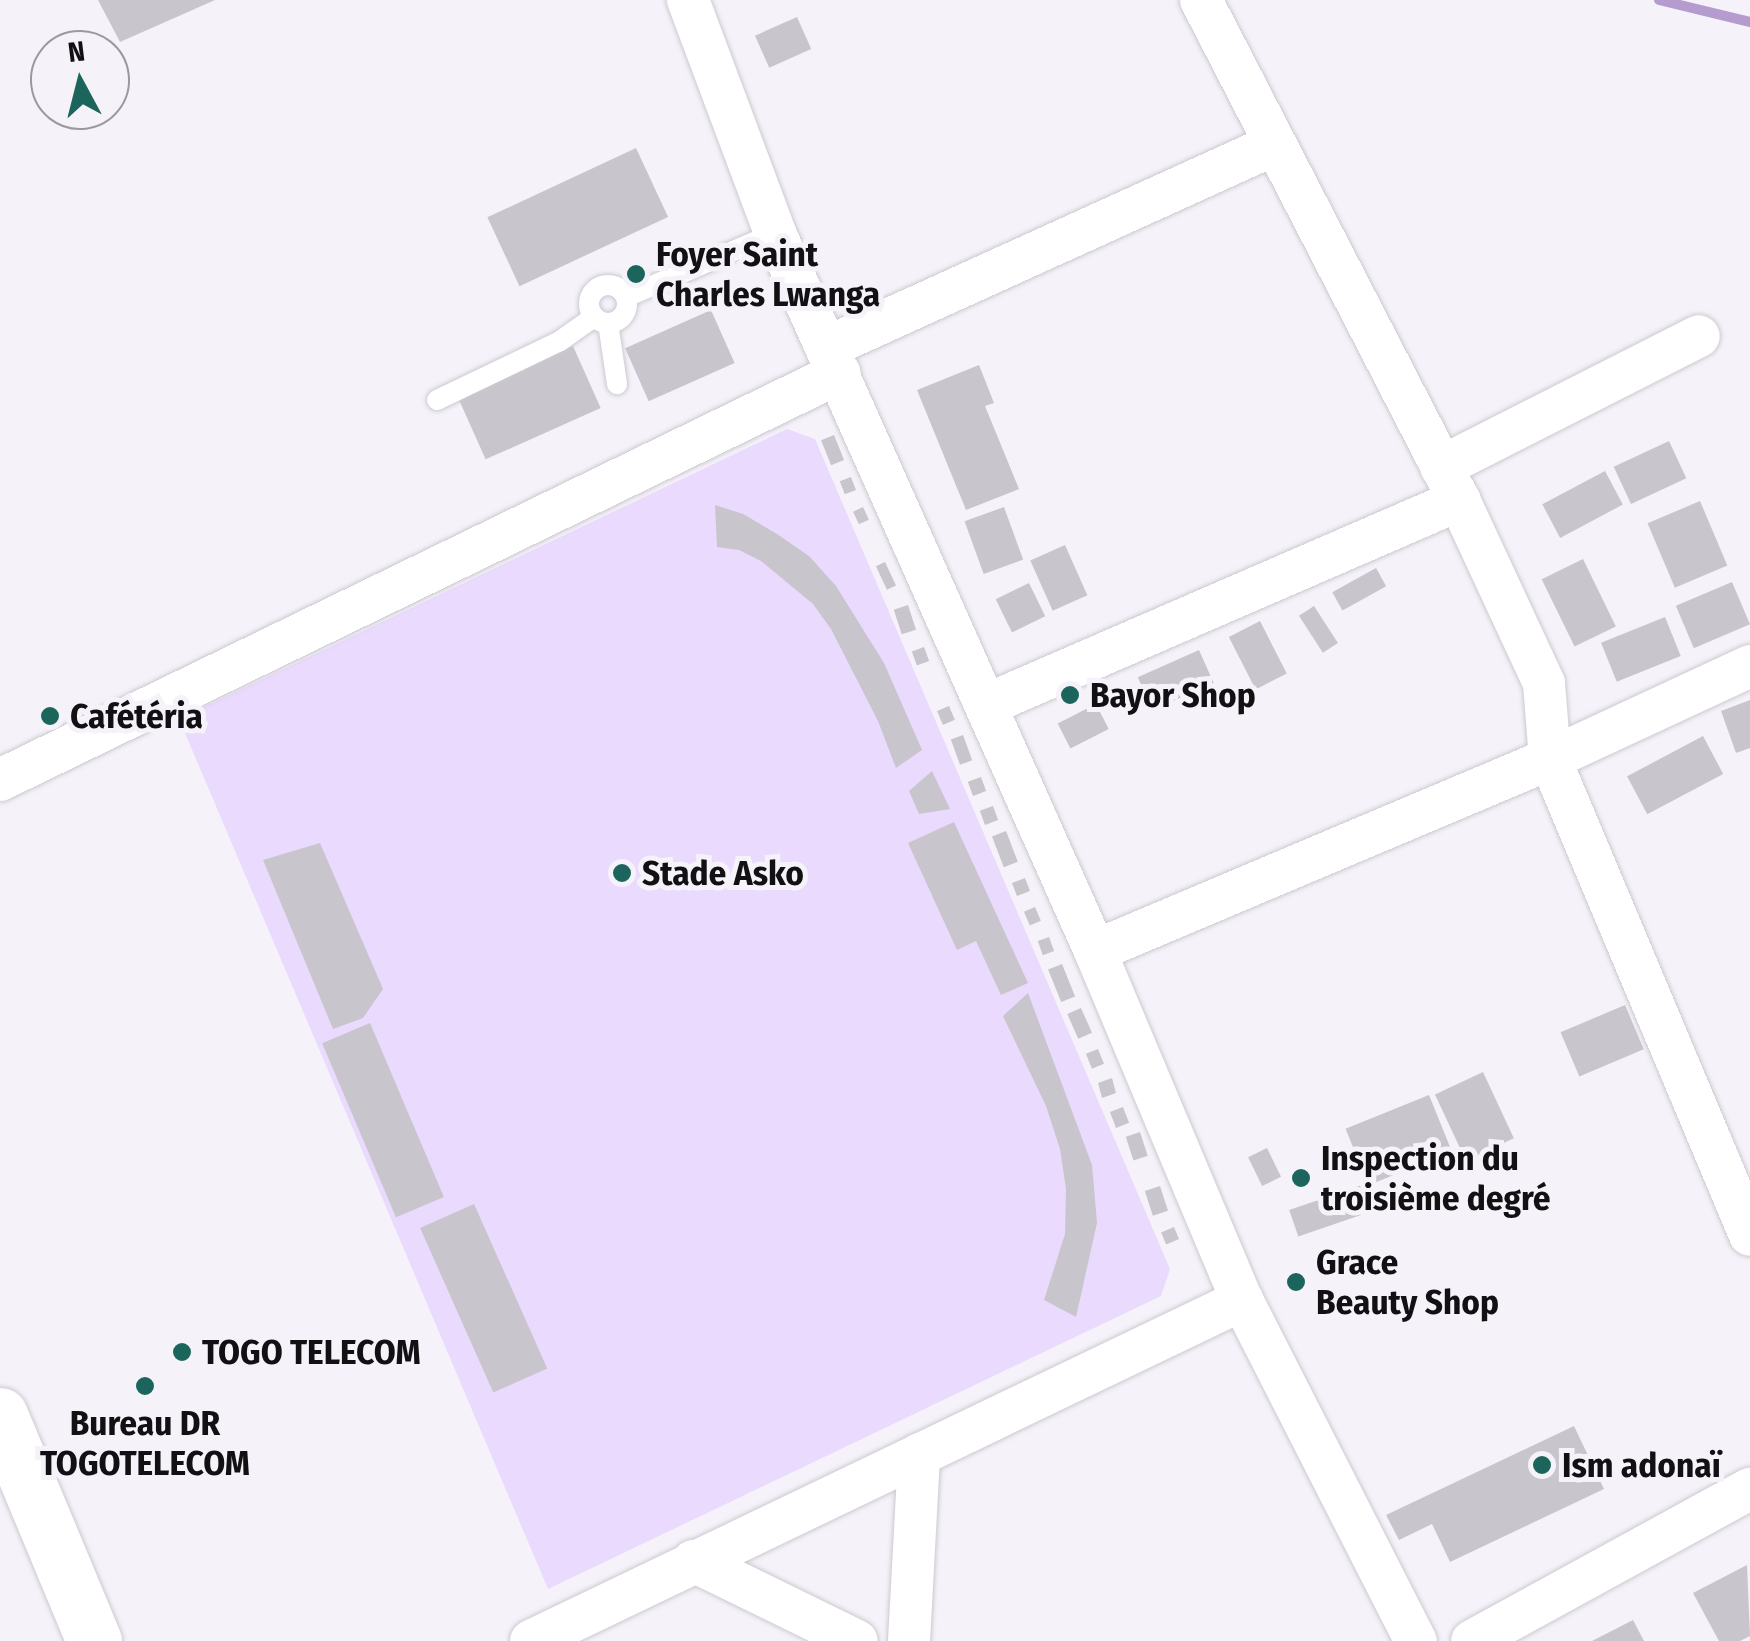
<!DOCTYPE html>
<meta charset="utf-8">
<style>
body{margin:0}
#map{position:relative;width:1750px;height:1641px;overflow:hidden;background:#f6f2fa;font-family:"Fira Sans Condensed",sans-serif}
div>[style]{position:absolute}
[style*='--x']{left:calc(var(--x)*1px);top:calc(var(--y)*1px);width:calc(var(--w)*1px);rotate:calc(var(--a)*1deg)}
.green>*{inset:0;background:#eadafe}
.stream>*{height:10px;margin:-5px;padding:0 5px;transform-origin:5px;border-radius:5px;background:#b49ccf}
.building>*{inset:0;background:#c8c5cd;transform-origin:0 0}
.roads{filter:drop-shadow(0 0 2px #ccc9d0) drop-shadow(0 0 2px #ccc9d0)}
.service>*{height:20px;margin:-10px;padding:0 10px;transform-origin:10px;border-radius:10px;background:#fff}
.service>.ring{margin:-10px;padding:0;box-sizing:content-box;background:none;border:20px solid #fff;border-radius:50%}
.minor>*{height:42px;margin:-21px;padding:0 21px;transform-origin:21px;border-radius:21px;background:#fff}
.secondary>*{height:55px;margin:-27.5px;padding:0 27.5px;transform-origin:27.5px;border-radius:27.5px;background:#fff}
.dots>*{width:28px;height:28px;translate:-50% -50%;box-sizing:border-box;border:5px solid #f6f2fa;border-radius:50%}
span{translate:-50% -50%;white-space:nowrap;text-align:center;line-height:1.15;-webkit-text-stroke:10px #f6f2fa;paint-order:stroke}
.poi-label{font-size:35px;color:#121013;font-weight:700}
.left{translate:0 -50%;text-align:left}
.north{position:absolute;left:30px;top:30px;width:100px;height:100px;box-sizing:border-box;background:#f6f2fa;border:2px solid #9b989e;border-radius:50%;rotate:353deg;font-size:28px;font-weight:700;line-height:40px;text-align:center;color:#121013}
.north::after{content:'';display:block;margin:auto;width:35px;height:45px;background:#1b655d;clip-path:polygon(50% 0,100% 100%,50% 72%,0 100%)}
</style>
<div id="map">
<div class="green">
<i style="clip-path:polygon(787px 429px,815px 439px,1170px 1269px,1161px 1296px,548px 1589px,179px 719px)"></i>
</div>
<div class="stream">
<i style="--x:1659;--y:0;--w:94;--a:13.6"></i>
</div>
<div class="building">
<i style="clip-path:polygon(98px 0,215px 0,120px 42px)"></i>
<i style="left:797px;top:17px;width:35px;height:46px;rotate:66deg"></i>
<i style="left:636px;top:148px;width:76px;height:164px;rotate:65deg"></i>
<i style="left:711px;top:310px;width:58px;height:94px;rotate:66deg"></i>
<i style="left:573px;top:346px;width:68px;height:126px;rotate:66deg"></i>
<i style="clip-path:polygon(979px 365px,994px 403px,985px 406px,1019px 489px,966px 510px,917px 390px)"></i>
<i style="left:834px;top:435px;width:27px;height:14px;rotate:68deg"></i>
<i style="left:1669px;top:441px;width:41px;height:61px;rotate:65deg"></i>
<i style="left:1605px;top:471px;width:38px;height:71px;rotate:62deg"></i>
<i style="left:851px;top:477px;width:14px;height:12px;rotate:69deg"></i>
<i style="left:1700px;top:501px;width:70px;height:57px;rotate:67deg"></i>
<i style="clip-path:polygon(715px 505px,743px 514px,777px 534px,809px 556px,836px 586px,884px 663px,922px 750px,896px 768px,878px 721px,831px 629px,813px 604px,761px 561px,739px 550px,717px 547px)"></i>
<i style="left:863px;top:507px;width:14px;height:11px;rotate:65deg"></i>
<i style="left:1004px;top:507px;width:56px;height:42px;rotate:70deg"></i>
<i style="left:1065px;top:545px;width:55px;height:38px;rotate:66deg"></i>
<i style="left:1583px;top:559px;width:75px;height:46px;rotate:64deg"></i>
<i style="left:885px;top:562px;width:26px;height:10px;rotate:65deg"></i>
<i style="left:1376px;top:568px;width:21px;height:50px;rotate:61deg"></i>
<i style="left:1732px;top:582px;width:46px;height:61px;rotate:67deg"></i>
<i style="left:1029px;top:583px;width:37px;height:37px;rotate:64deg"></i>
<i style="left:908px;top:605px;width:26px;height:15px;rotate:72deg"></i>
<i style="left:1314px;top:606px;width:44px;height:18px;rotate:57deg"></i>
<i style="left:1665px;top:617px;width:42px;height:69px;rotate:68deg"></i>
<i style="left:1260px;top:621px;width:59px;height:35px;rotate:63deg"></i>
<i style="left:924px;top:647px;width:15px;height:13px;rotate:70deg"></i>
<i style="left:1199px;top:650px;width:36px;height:67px;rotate:66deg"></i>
<i style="clip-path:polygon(1750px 700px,1750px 748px,1736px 753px,1721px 711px)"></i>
<i style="left:1096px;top:704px;width:28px;height:43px;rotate:63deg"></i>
<i style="left:949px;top:706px;width:15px;height:13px;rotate:67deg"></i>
<i style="left:963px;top:735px;width:27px;height:13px;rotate:70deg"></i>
<i style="left:1703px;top:736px;width:43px;height:86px;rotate:62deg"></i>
<i style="clip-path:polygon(932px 771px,950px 809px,919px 814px,909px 791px)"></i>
<i style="left:981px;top:777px;width:15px;height:14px;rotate:70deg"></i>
<i style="left:993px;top:806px;width:15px;height:14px;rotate:70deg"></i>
<i style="clip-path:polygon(954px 822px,1028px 983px,1001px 995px,976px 941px,957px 950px,908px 843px)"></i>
<i style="left:1006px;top:831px;width:33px;height:15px;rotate:69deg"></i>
<i style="clip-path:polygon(320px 843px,383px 989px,363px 1018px,333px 1029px,263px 860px)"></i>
<i style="left:1025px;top:878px;width:14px;height:14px;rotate:69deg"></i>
<i style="left:1035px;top:907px;width:15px;height:12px;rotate:67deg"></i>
<i style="left:1049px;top:937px;width:15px;height:12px;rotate:70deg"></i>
<i style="left:1062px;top:964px;width:35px;height:15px;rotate:68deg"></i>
<i style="clip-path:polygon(1028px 993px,1092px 1165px,1097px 1223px,1076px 1317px,1044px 1300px,1065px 1234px,1066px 1189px,1060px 1149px,1046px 1106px,1003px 1016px)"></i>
<i style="left:1625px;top:1005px;width:48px;height:70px;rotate:67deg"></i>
<i style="left:1081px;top:1008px;width:27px;height:15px;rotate:66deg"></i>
<i style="left:370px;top:1023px;width:189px;height:52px;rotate:67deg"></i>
<i style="left:1098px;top:1049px;width:16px;height:13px;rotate:68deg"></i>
<i style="left:1483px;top:1072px;width:73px;height:53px;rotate:65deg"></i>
<i style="clip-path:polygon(1112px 1078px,1116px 1093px,1102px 1098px,1098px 1083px)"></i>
<i style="left:1429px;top:1095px;width:61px;height:90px;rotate:68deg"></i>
<i style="left:1123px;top:1107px;width:17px;height:14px;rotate:69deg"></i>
<i style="left:1140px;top:1132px;width:25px;height:15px;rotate:72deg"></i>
<i style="left:1267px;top:1148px;width:32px;height:21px;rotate:64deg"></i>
<i style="left:1362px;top:1185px;width:28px;height:77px;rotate:71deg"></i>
<i style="left:1160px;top:1186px;width:26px;height:16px;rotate:72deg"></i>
<i style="left:474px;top:1204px;width:180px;height:59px;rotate:66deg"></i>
<i style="left:1174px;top:1227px;width:13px;height:14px;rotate:67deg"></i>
<i style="clip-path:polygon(1574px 1426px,1604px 1489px,1450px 1562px,1432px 1524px,1399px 1540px,1386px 1515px)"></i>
<i style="clip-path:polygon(1747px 1565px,1750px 1636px,1740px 1641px,1719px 1641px,1693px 1593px)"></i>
<i style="clip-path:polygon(1633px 1620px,1644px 1641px,1592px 1641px)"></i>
</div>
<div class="roads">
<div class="service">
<i class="ring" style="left:589px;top:285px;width:18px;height:18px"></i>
<i style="--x:626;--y:297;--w:162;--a:-23.2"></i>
<i style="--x:608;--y:323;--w:62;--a:81.6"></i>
<i style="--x:437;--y:400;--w:136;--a:-25.6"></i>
<i style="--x:560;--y:341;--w:42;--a:-35.2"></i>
</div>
<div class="minor">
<i style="--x:688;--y:0;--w:249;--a:69.5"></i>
<i style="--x:775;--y:233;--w:786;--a:65.98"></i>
<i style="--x:1095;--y:951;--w:379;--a:67.2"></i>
<i style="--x:1242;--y:1300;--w:383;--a:63"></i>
<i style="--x:1201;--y:0;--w:563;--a:62.71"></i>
<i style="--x:1459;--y:500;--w:202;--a:65.1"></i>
<i style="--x:1544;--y:683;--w:76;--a:85.5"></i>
<i style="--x:1550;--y:759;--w:516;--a:67.21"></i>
<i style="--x:828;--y:347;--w:489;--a:-24.4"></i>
<i style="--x:1441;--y:467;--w:289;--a:-26.9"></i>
<i style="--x:986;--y:705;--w:516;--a:-23.43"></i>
<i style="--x:0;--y:780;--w:933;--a:-25.88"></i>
<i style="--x:1095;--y:951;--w:494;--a:-22.9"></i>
<i style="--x:1550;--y:759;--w:221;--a:-24.9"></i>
<i style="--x:693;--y:1561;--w:182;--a:26"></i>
<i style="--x:531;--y:1641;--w:789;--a:-25.62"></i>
<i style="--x:909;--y:1641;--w:187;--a:-86.9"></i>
<i style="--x:1472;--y:1641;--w:317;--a:-28.7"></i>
</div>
<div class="secondary">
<i style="--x:0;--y:1415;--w:245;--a:67.4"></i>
</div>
</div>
<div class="dots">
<i style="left:636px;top:274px;background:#1b655d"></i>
<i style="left:1070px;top:695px;background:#1b655d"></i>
<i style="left:50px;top:716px;background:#1b655d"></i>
<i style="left:622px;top:873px;background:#1b655d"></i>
<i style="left:1301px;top:1178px;background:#1b655d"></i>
<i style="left:1296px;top:1282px;background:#1b655d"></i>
<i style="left:182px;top:1352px;background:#1b655d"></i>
<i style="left:145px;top:1386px;background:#1b655d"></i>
<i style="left:1542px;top:1465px;background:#1b655d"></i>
</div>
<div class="poi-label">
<span class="left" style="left:656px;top:274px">Foyer Saint<br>Charles Lwanga</span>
<span class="left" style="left:1090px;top:695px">Bayor Shop</span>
<span class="left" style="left:70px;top:716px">Cafétéria</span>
<span class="left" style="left:642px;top:873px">Stade Asko</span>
<span class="left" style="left:1321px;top:1178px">Inspection du<br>troisième degré</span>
<span class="left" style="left:1316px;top:1282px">Grace<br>Beauty Shop</span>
<span class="left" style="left:202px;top:1352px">TOGO TELECOM</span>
<span style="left:145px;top:1443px">Bureau DR<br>TOGOTELECOM</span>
<span class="left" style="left:1562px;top:1465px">Ism adonaï</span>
</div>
<div class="north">N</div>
</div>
